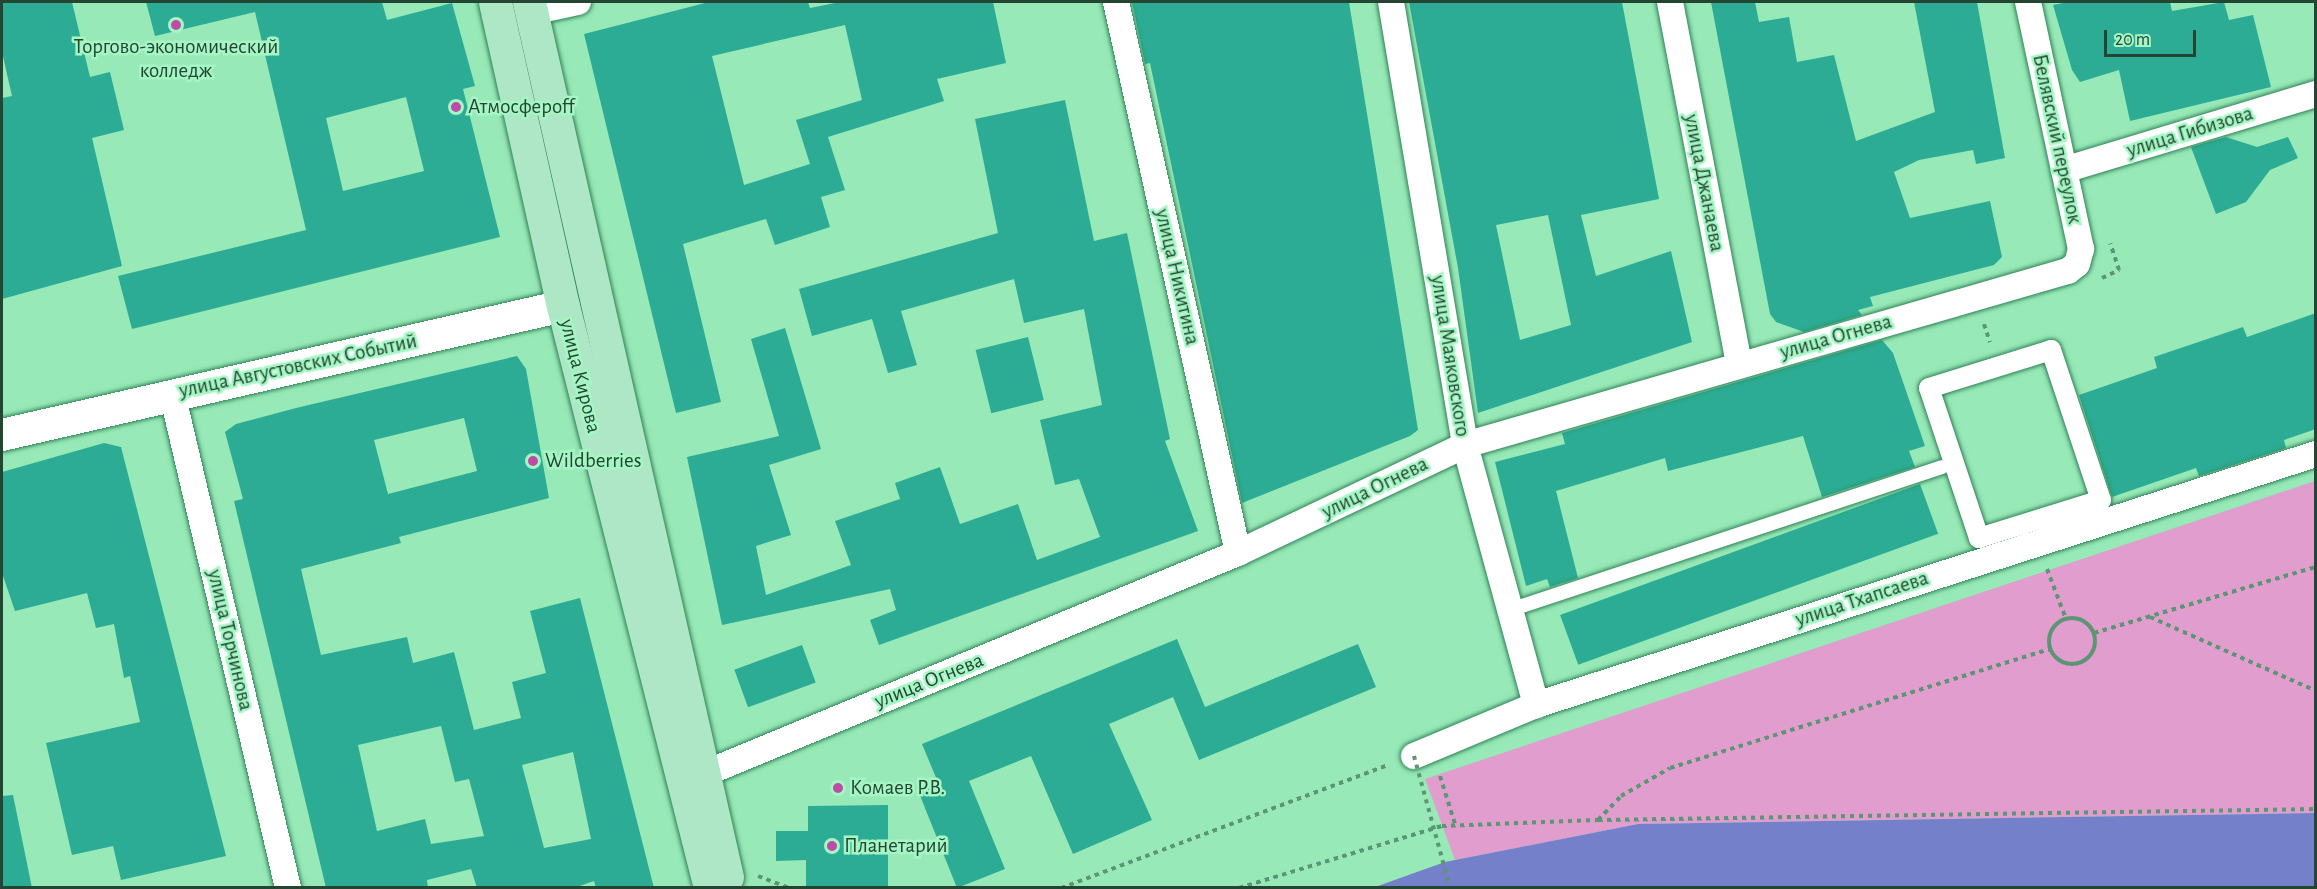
<!DOCTYPE html>
<meta charset="utf-8">
<style>
body{margin:0}
#map{position:relative;width:2317px;height:889px;overflow:hidden;background:#97e9b7;font-family:"Alegreya Sans",sans-serif}
div>[style]{position:absolute}
[style*='--x']{left:calc(var(--x)*1px);top:calc(var(--y)*1px);width:calc(var(--w)*1px);rotate:calc(var(--a)*1deg)}
.green>*{inset:0;background:#e09dce}
.water>*{inset:0;background:#7580cb}
.building>*{inset:0;background:#2cac94;transform-origin:0 0}
.path>*{height:4px;margin-top:-2px;transform-origin:0;background:repeating-linear-gradient(90deg,#5c9573 0 4.5px,transparent 0 9px)}
.path>.ring{margin:-2px;padding:0;box-sizing:content-box;background:none;border:4px solid #5c9573;border-radius:50%}
.roads{filter:drop-shadow(0 0 2px #2f8256) drop-shadow(0 0 2px #2f8256)}
.service>*{height:14px;margin:-7px;padding:0 7px;transform-origin:7px;border-radius:7px;background:#fff}
.pedestrian>*{height:20px;margin:-10px;padding:0 10px;transform-origin:10px;border-radius:10px;background:#fff}
.minor>*{height:26px;margin:-13px;padding:0 13px;transform-origin:13px;border-radius:13px;background:#fff}
.tertiary>*{height:32px;margin:-16px;padding:0 16px;transform-origin:16px;border-radius:16px;background:#fff}
.primary>*{height:33px;margin:-16.5px;padding:0 16.5px;transform-origin:16.5px;border-radius:16.5px;background:#ade7c5}
.path-bridge>*{height:4px;margin-top:-2px;transform-origin:0;background:repeating-linear-gradient(90deg,#5c9573 0 4.5px,transparent 0 9px)}
.dots>*{width:16px;height:16px;translate:-50% -50%;box-sizing:border-box;border:3px solid #a4f6c4;border-radius:50%}
span{translate:-50% -50%;white-space:nowrap;text-align:center;line-height:1.15;-webkit-text-stroke:5px #a4f6c4;paint-order:stroke}
.poi-label{font-size:21px;color:#244532}
.left{translate:0 -50%;text-align:left}
.street-label{font-size:21px;color:#244532}
.frame{position:absolute;inset:0;border:3px solid #244532;pointer-events:none}
.scale{position:absolute;left:2104px;top:30px;width:92px;height:27px;box-sizing:border-box;border:3px solid #244532;border-top:0;padding-left:8px;font-size:18px;line-height:21px;white-space:nowrap;color:#244532;-webkit-text-stroke:4px #a4f6c4;paint-order:stroke}
</style>
<div id="map">
<div class="green">
<i style="clip-path:polygon(2315px 481px,2315px 813px,1638px 824px,1455px 860px,1425px 779px)"></i>
</div>
<div class="water">
<i style="clip-path:polygon(2315px 813px,2315px 887px,1375px 887px,1445px 862px,1638px 824px)"></i>
</div>
<div class="building">
<i style="clip-path:polygon(2px 2px,72px 2px,90px 77px,110px 72px,124px 130px,92px 138px,122px 266px,2px 299px,2px 98px,12px 96px,2px 52px)"></i>
<i style="clip-path:polygon(evenodd,146px 2px,382px 2px,387px 20px,452px 3px,475px 86px,463px 89px,500px 237px,132px 329px,118px 276px,306px 230px,255px 12px,155px 36px,146px 2px,406px 97px,424px 171px,343px 191px,326px 118px,406px 97px)"></i>
<i style="clip-path:polygon(evenodd,709px 2px,808px 2px,810px 8px,840px 2px,993px 2px,1006px 63px,937px 79px,944px 101px,828px 137px,845px 190px,821px 197px,830px 227px,775px 245px,766px 219px,683px 244px,721px 402px,676px 413px,584px 34px,709px 2px,845px 25px,862px 100px,796px 120px,810px 164px,744px 185px,712px 56px,845px 25px)"></i>
<i style="clip-path:polygon(1132px 2px,1349px 2px,1418px 430px,1410px 436px,1242px 503px,1150px 63px,1145px 64px)"></i>
<i style="clip-path:polygon(evenodd,1409px 2px,1622px 2px,1659px 199px,1581px 215px,1596px 276px,1671px 251px,1692px 342px,1478px 413px,1458px 268px,1409px 2px,1548px 215px,1571px 325px,1520px 340px,1496px 225px,1548px 215px)"></i>
<i style="clip-path:polygon(1711px 2px,1755px 2px,1759px 22px,1789px 17px,1797px 62px,1834px 55px,1856px 141px,1935px 112px,1914px 2px,1977px 2px,2005px 158px,1976px 164px,1973px 150px,1919px 160px,1894px 172px,1910px 218px,1990px 201px,2002px 257px,1994px 265px,1870px 297px,1873px 306px,1858px 310px,1862px 315px,1804px 332px,1776px 322px,1770px 314px)"></i>
<i style="clip-path:polygon(2068px 2px,2170px 2px,2172px 11px,2224px 2px,2229px 20px,2253px 15px,2271px 87px,2130px 121px,2119px 70px,2080px 82px,2072px 70px,2053px 5px)"></i>
<i style="clip-path:polygon(1065px 100px,1094px 241px,1127px 233px,1170px 439px,1165px 441px,1198px 531px,879px 645px,870px 620px,896px 610px,890px 589px,722px 625px,687px 457px,779px 436px,751px 339px,785px 328px,821px 449px,769px 465px,791px 535px,756px 546px,766px 595px,851px 565px,835px 521px,900px 499px,895px 483px,940px 467px,960px 524px,1018px 504px,1037px 560px,1100px 537px,1079px 479px,1055px 485px,1040px 420px,1102px 405px,1084px 309px,1024px 323px,1014px 279px,901px 311px,917px 365px,888px 373px,872px 319px,812px 336px,799px 289px,998px 233px,975px 119px)"></i>
<i style="clip-path:polygon(2226px 137px,2257px 147px,2288px 137px,2298px 158px,2270px 170px,2246px 202px,2216px 214px,2191px 147px)"></i>
<i style="clip-path:polygon(2316px 313px,2316px 429px,2284px 440px,2286px 448px,2277px 451px,2199px 476px,2196px 468px,2112px 497px,2079px 395px,2157px 368px,2154px 357px,2243px 327px,2247px 337px)"></i>
<i style="left:1028px;top:337px;width:65px;height:54px;rotate:76deg"></i>
<i style="clip-path:polygon(1882px 340px,1893px 353px,1925px 446px,1909px 451px,1915px 467px,1822px 497px,1803px 436px,1668px 471px,1665px 458px,1556px 491px,1578px 578px,1550px 587px,1547px 579px,1526px 586px,1495px 462px,1565px 444px,1562px 433px)"></i>
<i style="clip-path:polygon(evenodd,517px 356px,526px 369px,549px 498px,399px 537px,401px 543px,301px 569px,321px 655px,407px 637px,413px 663px,454px 652px,474px 730px,521px 718px,512px 682px,546px 673px,530px 611px,580px 598px,654px 888px,596px 888px,594px 881px,574px 888px,477px 888px,471px 869px,427px 880px,428px 888px,326px 888px,234px 501px,243px 499px,225px 432px,236px 424px,296px 408px,517px 356px,464px 418px,477px 471px,388px 494px,374px 440px,464px 418px,517px 356px,441px 726px,455px 782px,469px 779px,484px 836px,431px 844px,425px 819px,377px 831px,358px 745px,441px 726px,517px 356px,573px 752px,591px 839px,544px 848px,522px 765px,573px 752px)"></i>
<i style="clip-path:polygon(104px 443px,121px 447px,226px 856px,121px 880px,113px 846px,72px 855px,46px 743px,140px 722px,130px 676px,124px 678px,114px 624px,96px 628px,87px 593px,15px 611px,2px 573px,2px 472px)"></i>
<i style="left:1920px;top:484px;width:53px;height:383px;rotate:70deg"></i>
<i style="clip-path:polygon(1177px 639px,1205px 707px,1358px 644px,1376px 687px,1199px 760px,1173px 697px,1109px 724px,1152px 820px,1073px 854px,1031px 756px,969px 781px,1005px 869px,957px 888px,917px 788px,937px 780px,922px 744px)"></i>
<i style="left:802px;top:645px;width:40px;height:72px;rotate:70deg"></i>
<i style="clip-path:polygon(13px 795px,32px 888px,2px 888px,2px 796px)"></i>
<i style="clip-path:polygon(888px 805px,888px 888px,806px 888px,806px 860px,776px 861px,776px 831px,808px 831px,808px 806px)"></i>
</div>
<div class="path">
<i style="--x:2102;--y:278;--w:19;--a:-25"></i>
<i style="--x:2119;--y:270;--w:28;--a:-108"></i>
<i style="--x:1984;--y:324;--w:19;--a:72"></i>
<i style="--x:2047;--y:569;--w:53;--a:69.2"></i>
<i style="--x:2150;--y:617;--w:182;--a:24"></i>
<i class="ring" style="left:2049px;top:618px;width:42px;height:42px"></i>
<i style="--x:2094;--y:633;--w:232;--a:-16.6"></i>
<i style="--x:1440;--y:776;--w:53;--a:72.6"></i>
<i style="--x:1598;--y:820;--w:718;--a:-0.88"></i>
<i style="--x:758;--y:876;--w:33;--a:21"></i>
<i style="--x:1061;--y:888;--w:349;--a:-20.6"></i>
<i style="--x:1239;--y:888;--w:212;--a:-17"></i>
<i style="--x:1442;--y:826;--w:156;--a:-2.2"></i>
<i style="--x:1598;--y:820;--w:33;--a:-46"></i>
<i style="--x:1621;--y:796;--w:56;--a:-29.7"></i>
<i style="--x:1670;--y:768;--w:398;--a:-17.4"></i>
</div>
<div class="roads">
<div class="service">
<i style="--x:1510;--y:610;--w:455;--a:-18.3"></i>
</div>
<div class="pedestrian">
<i style="--x:2051;--y:350;--w:158;--a:71.6"></i>
<i style="--x:2101;--y:500;--w:128;--a:162.7"></i>
<i style="--x:1979;--y:538;--w:158;--a:-108.4"></i>
<i style="--x:1929;--y:388;--w:128;--a:-17.3"></i>
</div>
<div class="minor">
<i style="--x:1116;--y:2;--w:564;--a:77.52"></i>
<i style="--x:1391;--y:2;--w:449;--a:80.5"></i>
<i style="--x:1465;--y:445;--w:270;--a:74.7"></i>
<i style="--x:1670;--y:2;--w:369;--a:79.2"></i>
<i style="--x:531;--y:12;--w:48;--a:-12"></i>
<i style="--x:2064;--y:170;--w:263;--a:-16.8"></i>
<i style="--x:172;--y:393;--w:508;--a:76.81"></i>
<i style="--x:1414;--y:756;--w:132;--a:-22.7"></i>
<i style="--x:1536;--y:705;--w:819;--a:-17.84"></i>
<i style="--x:706;--y:773;--w:576;--a:-22.47"></i>
<i style="--x:1238;--y:553;--w:251;--a:-25.4"></i>
<i style="--x:1465;--y:445;--w:628;--a:-16.1"></i>
<i style="--x:2068;--y:271;--w:11;--a:-38"></i>
<i style="--x:2077;--y:264;--w:16;--a:-75"></i>
<i style="--x:2081;--y:249;--w:253;--a:-102.1"></i>
</div>
<div class="tertiary">
<i style="--x:2;--y:435;--w:576;--a:-12.95"></i>
</div>
<div class="primary">
<i style="--x:495;--y:2;--w:312;--a:77.4"></i>
<i style="--x:563;--y:306;--w:600;--a:75.82"></i>
<i style="--x:529;--y:2;--w:897;--a:77.25"></i>
</div>
</div>
<div class="path-bridge">
<i style="--x:1414;--y:756;--w:137;--a:74.7"></i>
</div>
<div class="dots">
<i style="left:176px;top:25px;background:#be4ba6"></i>
<i style="left:456px;top:107px;background:#be4ba6"></i>
<i style="left:533px;top:461px;background:#be4ba6"></i>
<i style="left:838px;top:788px;background:#be4ba6"></i>
<i style="left:832px;top:846px;background:#be4ba6"></i>
</div>
<div class="poi-label">
<span style="left:176px;top:59px">Торгово-экономический<br>колледж</span>
<span class="left" style="left:468px;top:107px">Атмосферoff</span>
<span class="left" style="left:545px;top:461px">Wildberries</span>
<span class="left" style="left:850px;top:788px">Комаев Р.В.</span>
<span class="left" style="left:844px;top:846px">Планетарий</span>
</div>
<div class="street-label">
<span style="left:2190px;top:132px;rotate:-17deg">улица Гибизова</span>
<span style="left:2057px;top:139px;rotate:78deg">Белявский переулок</span>
<span style="left:1704px;top:183px;rotate:79deg">улица Джанаева</span>
<span style="left:1177px;top:277px;rotate:77deg">улица Никитина</span>
<span style="left:1836px;top:337px;rotate:-16deg">улица Огнева</span>
<span style="left:1450px;top:356px;rotate:81deg">улица Маяковского</span>
<span style="left:298px;top:366px;rotate:-12deg">улица Августовских Событий</span>
<span style="left:580px;top:376px;rotate:76deg">улица Кирова</span>
<span style="left:1375px;top:488px;rotate:-26deg">улица Огнева</span>
<span style="left:1862px;top:599px;rotate:-18deg">улица Тхапсаева</span>
<span style="left:230px;top:640px;rotate:77deg">улица Торчинова</span>
<span style="left:929px;top:681px;rotate:-22deg">улица Огнева</span>
</div>
<div class="frame"></div>
<div class="scale">20 m</div>
</div>
